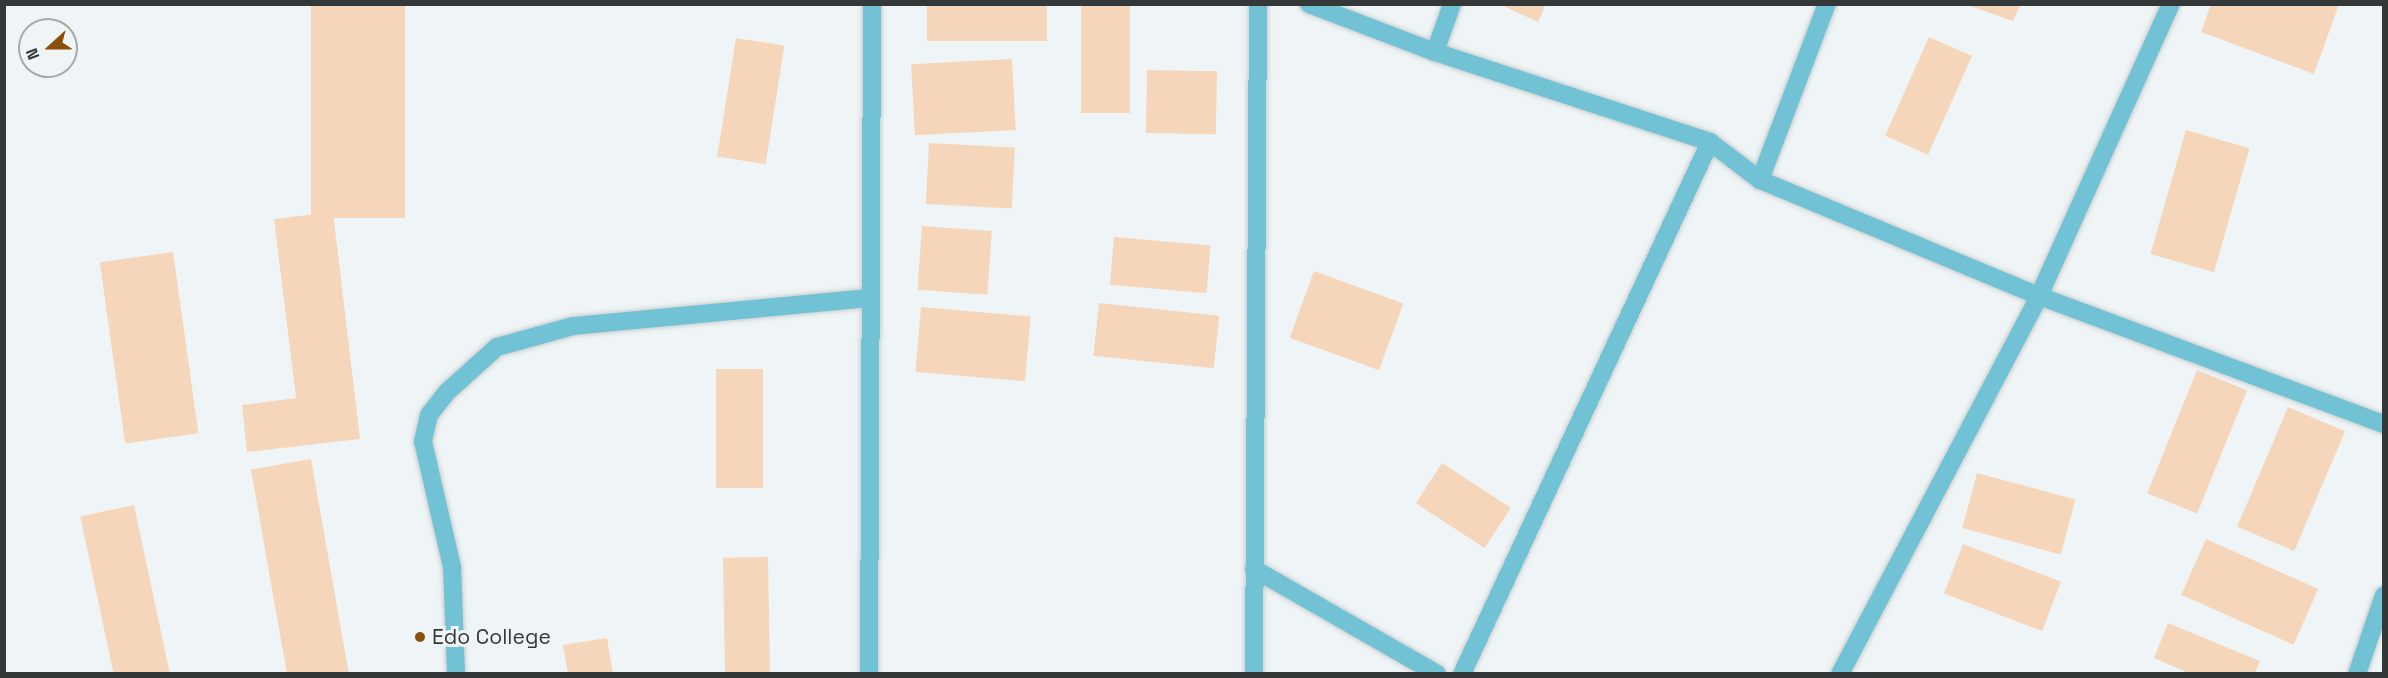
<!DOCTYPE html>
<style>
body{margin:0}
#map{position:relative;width:2388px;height:678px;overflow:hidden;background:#eff5f6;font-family:"Space Grotesk",sans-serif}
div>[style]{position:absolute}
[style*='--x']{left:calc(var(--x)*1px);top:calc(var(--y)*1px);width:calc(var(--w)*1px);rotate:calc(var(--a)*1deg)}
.building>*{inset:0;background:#f5d6bb;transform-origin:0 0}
.roads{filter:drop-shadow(0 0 2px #cacfd0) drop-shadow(0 0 2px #cacfd0)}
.minor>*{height:18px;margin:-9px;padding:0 9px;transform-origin:9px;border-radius:9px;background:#72c2d6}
.dots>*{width:16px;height:16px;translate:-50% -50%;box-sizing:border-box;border:3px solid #eff5f6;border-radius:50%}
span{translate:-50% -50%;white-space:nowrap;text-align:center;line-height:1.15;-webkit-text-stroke:6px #eff5f6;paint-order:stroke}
.poi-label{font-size:21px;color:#353838}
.left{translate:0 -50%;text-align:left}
.frame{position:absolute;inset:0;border:6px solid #353838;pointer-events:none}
.north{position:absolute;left:18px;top:18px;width:60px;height:60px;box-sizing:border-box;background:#eff5f6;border:2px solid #a5a9aa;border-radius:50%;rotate:249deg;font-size:16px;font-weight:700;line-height:24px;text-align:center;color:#353838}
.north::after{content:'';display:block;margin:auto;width:21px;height:27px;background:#8a4f08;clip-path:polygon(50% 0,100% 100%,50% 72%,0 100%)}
</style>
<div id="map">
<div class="building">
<i style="left:311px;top:4px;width:94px;height:214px"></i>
<i style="left:927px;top:4px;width:120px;height:37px"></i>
<i style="left:1081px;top:4px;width:49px;height:109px"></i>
<i style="clip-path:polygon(1499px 4px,1546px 4px,1538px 22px)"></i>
<i style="clip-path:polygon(1964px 4px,2021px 4px,2013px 21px)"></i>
<i style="clip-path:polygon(2211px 4px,2330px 4px,2338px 7px,2314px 74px,2201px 32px)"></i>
<i style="left:1929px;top:37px;width:47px;height:108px;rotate:24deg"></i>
<i style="left:736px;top:38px;width:49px;height:120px;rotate:9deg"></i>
<i style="left:1012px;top:59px;width:71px;height:101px;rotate:87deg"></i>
<i style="left:1147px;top:70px;width:70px;height:63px;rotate:1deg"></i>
<i style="left:2186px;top:130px;width:66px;height:129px;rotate:16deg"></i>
<i style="left:929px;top:143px;width:86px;height:61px;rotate:3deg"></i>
<i style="clip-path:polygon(333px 212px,360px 439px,247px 452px,242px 405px,296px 398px,274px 219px)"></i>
<i style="left:922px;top:226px;width:70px;height:64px;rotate:4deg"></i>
<i style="left:1114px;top:237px;width:97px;height:48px;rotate:5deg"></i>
<i style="left:173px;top:252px;width:183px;height:74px;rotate:82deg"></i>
<i style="left:1314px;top:271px;width:95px;height:71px;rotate:20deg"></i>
<i style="left:1099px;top:303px;width:121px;height:53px;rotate:6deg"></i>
<i style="left:921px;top:307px;width:110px;height:65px;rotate:5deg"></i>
<i style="left:716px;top:369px;width:47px;height:119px"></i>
<i style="left:2197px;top:370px;width:54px;height:133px;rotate:22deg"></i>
<i style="left:2288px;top:407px;width:62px;height:130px;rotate:23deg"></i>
<i style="left:311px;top:459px;width:218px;height:61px;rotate:80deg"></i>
<i style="left:1442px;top:463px;width:82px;height:48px;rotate:33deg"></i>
<i style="left:1977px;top:473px;width:102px;height:57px;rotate:15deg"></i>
<i style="left:134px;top:505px;width:173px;height:55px;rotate:78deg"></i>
<i style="left:2206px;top:539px;width:123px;height:61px;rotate:24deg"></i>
<i style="left:1963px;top:544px;width:105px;height:53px;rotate:21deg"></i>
<i style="left:768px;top:557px;width:117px;height:45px;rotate:89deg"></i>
<i style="clip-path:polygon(2168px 623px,2260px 661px,2254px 674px,2191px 674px,2154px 658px)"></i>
<i style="clip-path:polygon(607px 638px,613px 674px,568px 674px,563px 645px)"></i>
</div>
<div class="roads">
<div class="minor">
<i style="--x:1309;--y:4;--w:135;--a:20.9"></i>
<i style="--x:1435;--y:52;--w:289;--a:18.1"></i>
<i style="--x:1710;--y:142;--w:63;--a:37.2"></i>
<i style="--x:1760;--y:180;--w:302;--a:22.6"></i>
<i style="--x:2039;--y:296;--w:368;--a:20.4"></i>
<i style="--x:1435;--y:52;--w:51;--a:-70.5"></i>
<i style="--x:1760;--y:180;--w:188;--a:-69.2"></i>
<i style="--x:1254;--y:569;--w:211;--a:29.8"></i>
<i style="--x:456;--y:674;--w:107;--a:-92.1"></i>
<i style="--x:452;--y:567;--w:129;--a:-103"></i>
<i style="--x:423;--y:441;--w:27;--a:-77"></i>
<i style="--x:429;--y:415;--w:29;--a:-52"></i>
<i style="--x:447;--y:392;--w:67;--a:-42"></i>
<i style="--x:497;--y:347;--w:79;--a:-15.4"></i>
<i style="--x:573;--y:326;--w:299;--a:-5.4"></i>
<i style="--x:869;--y:674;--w:670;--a:-89.74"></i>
<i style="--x:1254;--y:674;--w:670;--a:-89.66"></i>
<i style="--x:1462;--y:674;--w:587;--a:-65.01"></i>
<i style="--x:1840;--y:674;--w:427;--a:-62.2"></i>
<i style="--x:2039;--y:296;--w:320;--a:-65.7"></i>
<i style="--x:2357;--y:674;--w:83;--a:-71.1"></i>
</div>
</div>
<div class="dots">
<i style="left:420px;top:637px;background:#8a4f08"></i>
</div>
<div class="poi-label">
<span class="left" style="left:432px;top:637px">Edo College</span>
</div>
<div class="frame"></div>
<div class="north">N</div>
</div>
